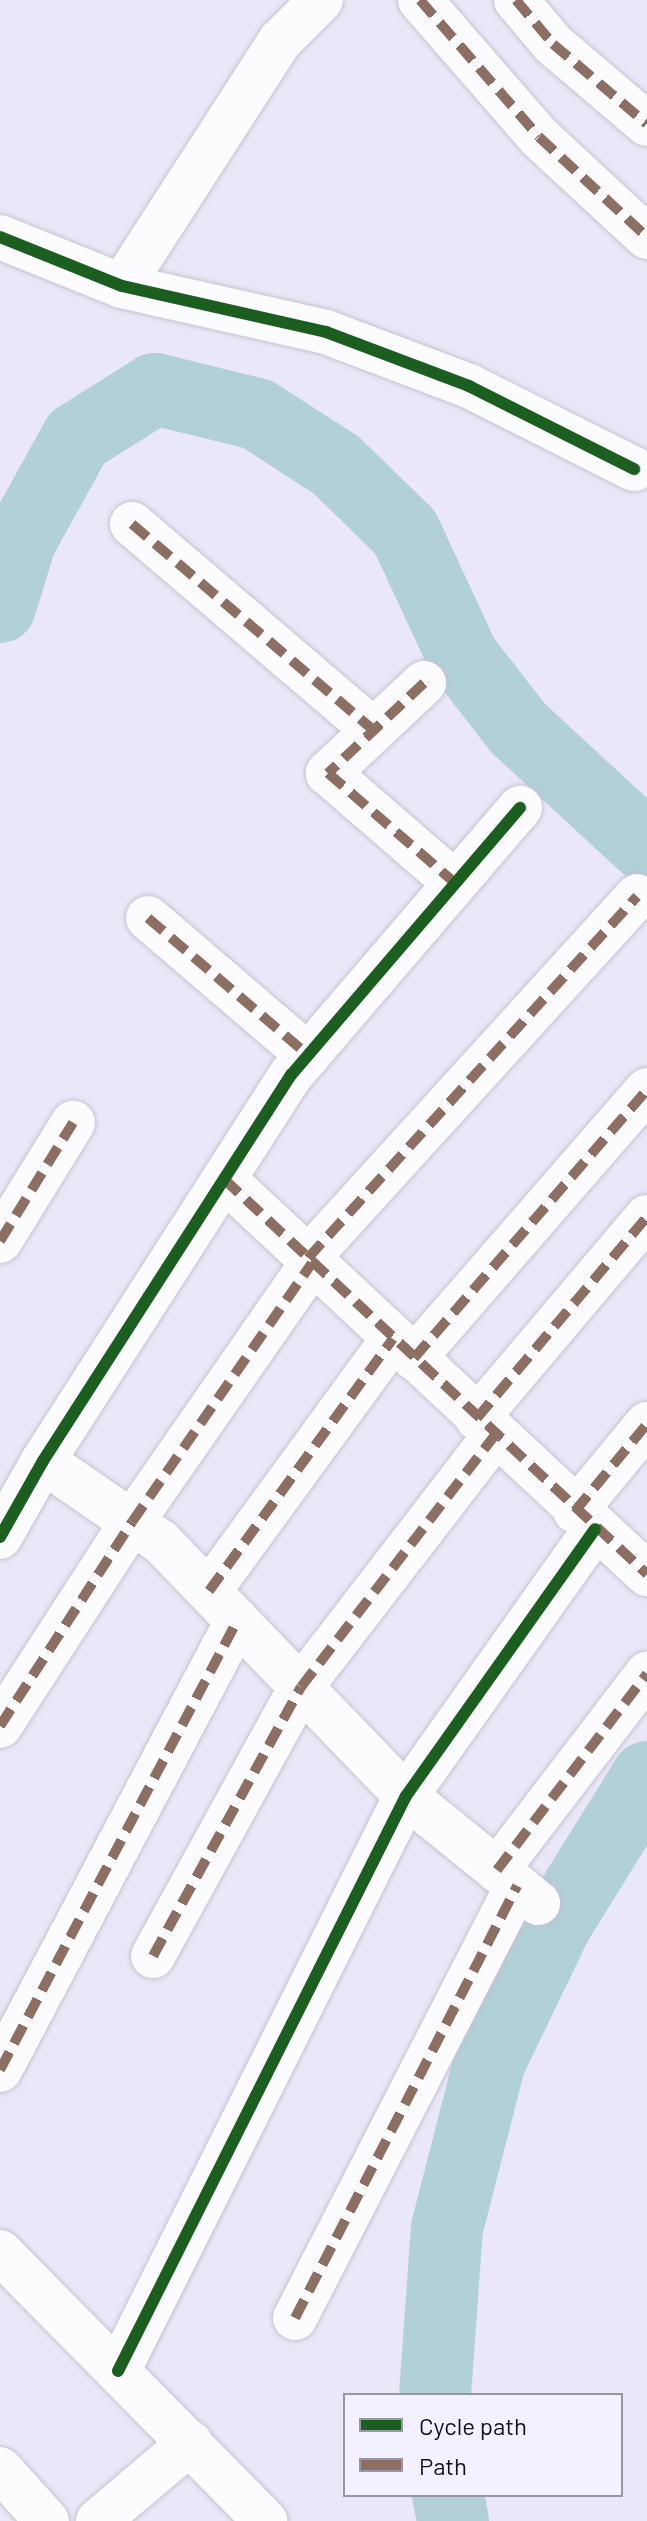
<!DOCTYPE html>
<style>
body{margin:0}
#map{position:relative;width:647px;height:2521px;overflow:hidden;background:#eae7f8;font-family:Barlow,sans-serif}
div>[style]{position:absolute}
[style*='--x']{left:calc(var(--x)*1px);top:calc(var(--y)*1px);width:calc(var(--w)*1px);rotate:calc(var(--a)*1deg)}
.river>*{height:72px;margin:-36px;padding:0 36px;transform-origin:36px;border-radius:36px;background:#b1d0d7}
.roads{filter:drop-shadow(0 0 2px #c6c4d2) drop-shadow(0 0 2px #c6c4d2)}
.minor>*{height:44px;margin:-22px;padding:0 22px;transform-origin:22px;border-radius:22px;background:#fcfbfe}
.quiet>*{height:10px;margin-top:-5px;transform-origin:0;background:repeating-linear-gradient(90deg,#8d6e63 0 20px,transparent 0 30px)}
.cycleway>*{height:12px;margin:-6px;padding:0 6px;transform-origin:6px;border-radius:6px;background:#1b5e20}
span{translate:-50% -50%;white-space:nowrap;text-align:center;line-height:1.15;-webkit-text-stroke:6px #f3f0ff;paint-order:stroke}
.legend{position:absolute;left:343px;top:2393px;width:280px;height:104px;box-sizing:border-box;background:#f3f0ff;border:2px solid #9a97a5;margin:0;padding:10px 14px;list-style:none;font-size:24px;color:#15121e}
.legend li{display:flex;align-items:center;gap:16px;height:40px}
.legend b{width:40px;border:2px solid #9a97a5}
</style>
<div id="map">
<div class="river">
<i style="--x:0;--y:607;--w:69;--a:-73.1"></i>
<i style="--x:20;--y:541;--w:118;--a:-61"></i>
<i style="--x:77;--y:438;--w:92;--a:-32.1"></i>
<i style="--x:155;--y:389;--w:105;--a:13.8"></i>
<i style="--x:257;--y:414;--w:94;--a:32.8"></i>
<i style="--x:336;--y:465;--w:96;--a:44.2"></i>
<i style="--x:405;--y:532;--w:138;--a:65.1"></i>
<i style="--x:463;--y:657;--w:90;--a:52.2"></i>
<i style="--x:518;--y:728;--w:176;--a:42.7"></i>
<i style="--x:435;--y:2395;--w:167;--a:-85.9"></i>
<i style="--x:447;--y:2228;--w:172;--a:-75.6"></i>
<i style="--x:490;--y:2061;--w:152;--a:-64.3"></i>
<i style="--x:556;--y:1924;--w:173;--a:-58.2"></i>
<i style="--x:448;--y:2495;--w:26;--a:79"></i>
</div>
<div class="roads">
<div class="minor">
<i style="--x:420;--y:0;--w:181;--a:49"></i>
<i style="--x:539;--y:137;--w:147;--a:42.8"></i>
<i style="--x:516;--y:0;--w:57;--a:49.9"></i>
<i style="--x:553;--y:44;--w:123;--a:40.4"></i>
<i style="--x:0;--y:237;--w:131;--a:21.9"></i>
<i style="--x:122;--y:286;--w:209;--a:12.7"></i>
<i style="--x:326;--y:332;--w:153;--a:20.7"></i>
<i style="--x:469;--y:386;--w:185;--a:26.7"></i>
<i style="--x:122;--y:286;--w:292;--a:-57.2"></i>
<i style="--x:280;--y:41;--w:58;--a:-45"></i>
<i style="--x:132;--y:524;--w:317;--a:40.5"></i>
<i style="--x:424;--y:683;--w:132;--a:136.8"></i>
<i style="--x:328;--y:773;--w:168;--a:40.9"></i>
<i style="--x:148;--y:918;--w:211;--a:40.6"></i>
<i style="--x:224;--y:1179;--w:579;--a:43.04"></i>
<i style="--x:0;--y:1241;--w:139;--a:-58.3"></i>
<i style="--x:308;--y:1258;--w:489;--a:-47.7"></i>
<i style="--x:414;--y:1358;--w:355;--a:-49"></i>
<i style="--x:477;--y:1418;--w:263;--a:-49.8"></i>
<i style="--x:43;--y:1461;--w:143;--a:34.5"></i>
<i style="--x:161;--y:1542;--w:353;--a:46"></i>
<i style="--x:406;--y:1796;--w:170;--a:39"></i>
<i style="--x:575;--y:1511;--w:113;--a:-50.4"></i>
<i style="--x:0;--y:1537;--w:87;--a:-60.5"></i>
<i style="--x:43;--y:1461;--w:459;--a:-57.3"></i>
<i style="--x:291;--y:1075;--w:352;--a:-49.4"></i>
<i style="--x:209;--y:1591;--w:312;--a:-53.9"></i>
<i style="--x:0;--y:1726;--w:243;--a:-57.1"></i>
<i style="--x:132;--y:1522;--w:315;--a:-55.2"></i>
<i style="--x:497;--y:1870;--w:247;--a:-52.6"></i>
<i style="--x:153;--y:1956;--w:307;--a:-61.2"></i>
<i style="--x:301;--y:1687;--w:318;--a:-52.4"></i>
<i style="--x:0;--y:2070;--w:508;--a:-62.17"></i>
<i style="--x:0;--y:2252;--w:378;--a:45.4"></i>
<i style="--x:295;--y:2318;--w:486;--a:-62.8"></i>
<i style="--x:118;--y:2371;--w:643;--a:-63.4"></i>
<i style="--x:406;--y:1796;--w:327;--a:-54.7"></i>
<i style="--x:0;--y:2469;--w:70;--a:47.9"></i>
<i style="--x:98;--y:2521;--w:121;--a:-40.3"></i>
</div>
</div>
<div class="quiet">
<i style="--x:420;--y:0;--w:181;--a:49"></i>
<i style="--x:539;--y:137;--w:147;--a:42.8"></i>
<i style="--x:516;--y:0;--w:57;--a:49.9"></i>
<i style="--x:553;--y:44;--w:123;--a:40.4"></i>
<i style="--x:132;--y:524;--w:317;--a:40.5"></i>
<i style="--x:424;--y:683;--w:132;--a:136.8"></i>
<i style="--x:328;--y:773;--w:168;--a:40.9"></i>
<i style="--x:148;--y:918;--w:211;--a:40.6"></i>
<i style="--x:224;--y:1179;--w:579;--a:43.04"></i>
<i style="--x:0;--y:1241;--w:139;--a:-58.3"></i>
<i style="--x:308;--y:1258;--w:489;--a:-47.7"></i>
<i style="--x:414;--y:1358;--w:355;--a:-49"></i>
<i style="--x:477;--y:1418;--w:263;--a:-49.8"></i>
<i style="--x:575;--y:1511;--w:113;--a:-50.4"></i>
<i style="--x:209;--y:1591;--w:312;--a:-53.9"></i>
<i style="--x:0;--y:1726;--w:243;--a:-57.1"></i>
<i style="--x:132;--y:1522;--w:315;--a:-55.2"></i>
<i style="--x:497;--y:1870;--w:247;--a:-52.6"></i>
<i style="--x:153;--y:1956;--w:307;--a:-61.2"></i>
<i style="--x:301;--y:1687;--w:318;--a:-52.4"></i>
<i style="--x:0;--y:2070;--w:508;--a:-62.17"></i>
<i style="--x:295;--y:2318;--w:486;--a:-62.8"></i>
</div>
<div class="cycleway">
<i style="--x:0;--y:237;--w:131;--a:21.9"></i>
<i style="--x:122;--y:286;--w:209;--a:12.7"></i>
<i style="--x:326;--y:332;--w:153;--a:20.7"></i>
<i style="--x:469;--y:386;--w:185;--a:26.7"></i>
<i style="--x:0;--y:1537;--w:87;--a:-60.5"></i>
<i style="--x:43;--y:1461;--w:459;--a:-57.3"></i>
<i style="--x:291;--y:1075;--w:352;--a:-49.4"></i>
<i style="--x:118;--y:2371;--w:643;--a:-63.4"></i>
<i style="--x:406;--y:1796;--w:327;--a:-54.7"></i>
</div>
<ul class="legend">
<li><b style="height:10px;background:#1b5e20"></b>Cycle path</li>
<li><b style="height:10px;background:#8d6e63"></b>Path</li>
</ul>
</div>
